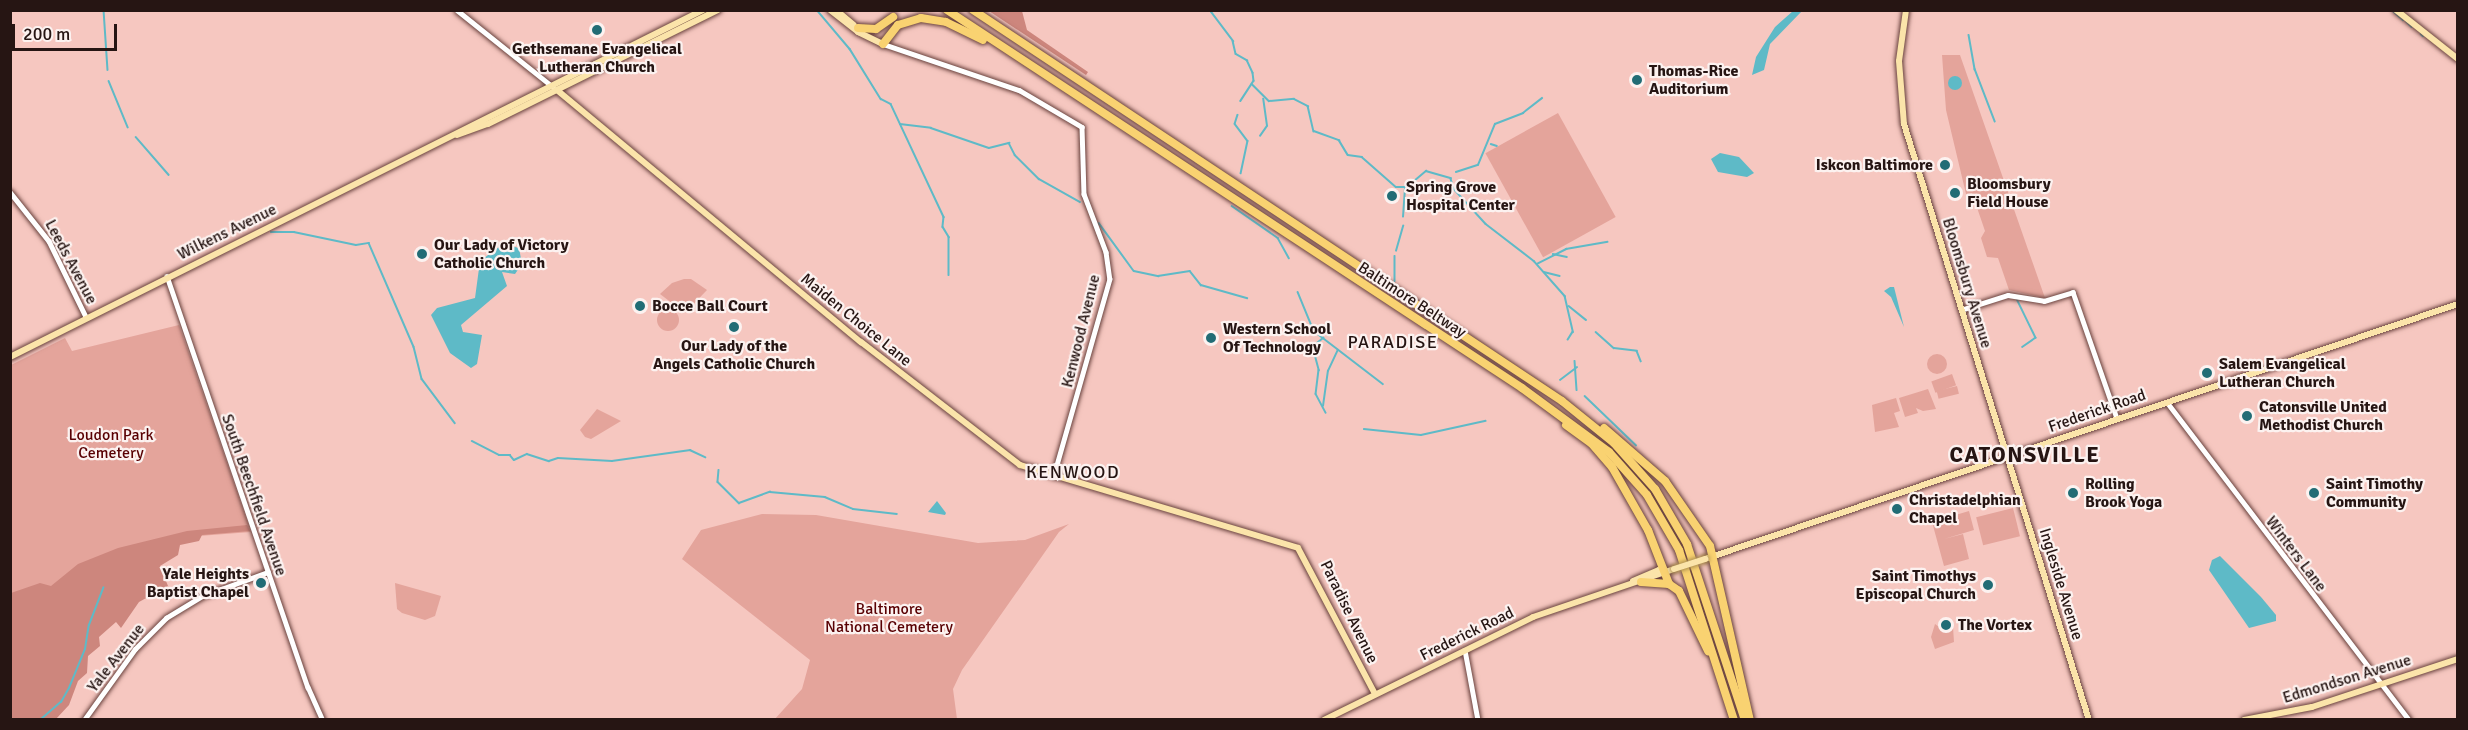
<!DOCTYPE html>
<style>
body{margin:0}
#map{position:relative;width:2468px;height:730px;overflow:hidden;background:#f6c7c0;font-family:Signika,sans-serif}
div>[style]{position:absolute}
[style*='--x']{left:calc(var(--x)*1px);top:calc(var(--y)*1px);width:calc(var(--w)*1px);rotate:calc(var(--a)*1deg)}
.green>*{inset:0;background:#e4a49b;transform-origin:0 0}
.round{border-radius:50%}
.forest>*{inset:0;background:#cd867d}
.water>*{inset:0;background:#5ebac7}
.stream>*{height:1.5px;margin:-0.75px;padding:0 0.75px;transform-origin:0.75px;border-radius:0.75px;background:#5ebac7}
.roads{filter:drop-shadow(0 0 2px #69423d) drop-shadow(0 0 2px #69423d)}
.minor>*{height:4.5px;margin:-2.25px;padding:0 2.25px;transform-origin:2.25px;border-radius:2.25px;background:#fff}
.major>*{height:6px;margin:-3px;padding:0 3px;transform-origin:3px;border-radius:3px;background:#fbe4aa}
.highway>*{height:8px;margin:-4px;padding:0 4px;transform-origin:4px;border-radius:4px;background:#f9d271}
.bridges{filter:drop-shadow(0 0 2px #af9050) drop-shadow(0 0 2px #af9050)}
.major-bridge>*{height:6px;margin:-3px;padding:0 3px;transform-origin:3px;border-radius:3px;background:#fbe4aa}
.dots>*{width:16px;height:16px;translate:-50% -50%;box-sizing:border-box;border:3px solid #fcf2f0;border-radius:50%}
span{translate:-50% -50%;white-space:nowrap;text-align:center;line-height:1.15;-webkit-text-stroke:4.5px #fcf2f0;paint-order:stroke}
.poi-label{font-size:16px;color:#261513;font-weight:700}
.left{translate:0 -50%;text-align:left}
.right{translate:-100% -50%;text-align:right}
.street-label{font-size:16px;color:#261513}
.park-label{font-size:16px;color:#590003}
.neighbourhood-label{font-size:18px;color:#261513;letter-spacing:1.5px}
.district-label{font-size:22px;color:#261513;font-weight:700;letter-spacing:1.5px}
.frame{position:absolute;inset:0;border:12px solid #261513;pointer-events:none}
.scale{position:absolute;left:12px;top:24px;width:105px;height:27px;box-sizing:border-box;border:3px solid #261513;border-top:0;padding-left:8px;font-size:18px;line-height:21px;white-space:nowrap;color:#261513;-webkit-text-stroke:4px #fcf2f0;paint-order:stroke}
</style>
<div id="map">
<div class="green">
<i style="clip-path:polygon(1942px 55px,1960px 55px,2045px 298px,2009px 290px,1998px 258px,1987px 257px,1981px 238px,1985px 231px,1972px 193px,1966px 194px,1946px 110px)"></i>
<i style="left:1558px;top:113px;width:119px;height:83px;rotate:61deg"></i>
<i style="clip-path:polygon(684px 279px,691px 279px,707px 290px,685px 313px,660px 294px,672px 283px)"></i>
<i class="round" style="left:657px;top:309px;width:22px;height:22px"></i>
<i style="clip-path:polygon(179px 325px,251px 532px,186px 537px,114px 557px,71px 698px,46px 719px,11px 720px,11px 365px,65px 338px,72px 351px)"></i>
<i class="round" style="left:1927px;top:354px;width:20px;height:20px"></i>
<i style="left:1952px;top:374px;width:12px;height:22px;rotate:70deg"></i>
<i style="left:1957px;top:386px;width:8px;height:21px;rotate:76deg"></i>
<i style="clip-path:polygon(1928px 389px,1936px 409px,1923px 411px,1916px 408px,1918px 413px,1905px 417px,1899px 398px)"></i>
<i style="clip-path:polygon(1896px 398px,1900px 411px,1894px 413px,1899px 427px,1875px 432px,1872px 405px)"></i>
<i style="clip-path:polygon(597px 409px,621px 421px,591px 439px,585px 437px,580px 430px)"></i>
<i style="left:2013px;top:508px;width:29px;height:38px;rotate:76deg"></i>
<i style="clip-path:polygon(1969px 511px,1974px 530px,1944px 539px,1963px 534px,1969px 559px,1944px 566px,1932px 522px)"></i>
<i style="clip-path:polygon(762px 514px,816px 515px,978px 543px,1025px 540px,1069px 524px,1059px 532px,962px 670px,953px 689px,957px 719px,774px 720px,802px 689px,810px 660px,682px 559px,701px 530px)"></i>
<i style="clip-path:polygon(395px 583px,441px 596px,435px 616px,425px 620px,402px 613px,397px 609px)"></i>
<i style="clip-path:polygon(1935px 624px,1942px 629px,1953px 627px,1954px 642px,1935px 649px,1931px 637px)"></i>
</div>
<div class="forest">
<i style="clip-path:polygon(989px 11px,1022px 11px,1027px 30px,1088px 72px,1086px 75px)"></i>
<i style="clip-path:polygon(247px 525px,250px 531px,202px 535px,199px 541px,180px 545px,178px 555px,160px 566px,168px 586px,139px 602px,121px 628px,116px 622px,99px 637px,100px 646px,88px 656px,87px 673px,78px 681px,69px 705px,56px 719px,11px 719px,11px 593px,40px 583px,51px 586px,78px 564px,118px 548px,187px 531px)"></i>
</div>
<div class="water">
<i style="clip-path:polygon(1793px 11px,1802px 11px,1770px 44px,1764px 70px,1752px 75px,1756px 57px,1775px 27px)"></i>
<i class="round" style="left:1948px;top:76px;width:14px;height:14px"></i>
<i style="clip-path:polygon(1720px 153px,1739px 157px,1754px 173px,1747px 177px,1718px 172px,1711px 159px)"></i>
<i style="clip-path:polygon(503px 244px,519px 248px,522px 264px,515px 274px,502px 272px,507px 286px,461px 325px,463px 332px,482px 335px,477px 364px,471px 368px,450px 353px,431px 315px,437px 308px,475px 298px,480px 261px)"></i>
<i style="clip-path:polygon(1890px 287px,1894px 287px,1904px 327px,1891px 297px,1884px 291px)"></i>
<i style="clip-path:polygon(937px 501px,946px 513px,945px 515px,928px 512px)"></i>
<i style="clip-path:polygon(2220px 556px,2261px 597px,2276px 615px,2276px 621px,2249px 628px,2209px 570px,2212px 560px)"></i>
</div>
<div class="stream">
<i style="--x:104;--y:10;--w:60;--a:86.2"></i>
<i style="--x:817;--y:10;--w:51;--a:49.8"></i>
<i style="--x:850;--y:49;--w:59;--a:58.2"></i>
<i style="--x:881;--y:99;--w:11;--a:27"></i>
<i style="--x:891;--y:104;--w:125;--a:64.9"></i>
<i style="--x:944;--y:217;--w:10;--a:96"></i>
<i style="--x:943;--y:227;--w:12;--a:59"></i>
<i style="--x:949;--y:237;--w:38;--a:90"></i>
<i style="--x:1166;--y:10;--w:16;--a:0"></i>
<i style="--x:1210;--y:10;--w:39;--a:53"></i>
<i style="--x:1233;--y:41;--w:13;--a:77"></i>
<i style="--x:1236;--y:54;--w:13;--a:29"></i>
<i style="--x:1247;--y:60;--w:14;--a:65"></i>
<i style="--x:1253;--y:73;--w:8;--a:83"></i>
<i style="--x:1254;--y:81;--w:24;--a:123"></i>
<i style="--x:1939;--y:10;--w:1;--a:45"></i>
<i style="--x:2392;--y:10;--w:15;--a:42"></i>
<i style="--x:2406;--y:21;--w:8;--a:45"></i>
<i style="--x:2421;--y:34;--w:3;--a:45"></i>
<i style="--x:1969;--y:35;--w:35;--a:80"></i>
<i style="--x:1975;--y:69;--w:56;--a:69"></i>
<i style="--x:109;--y:81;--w:50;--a:67.6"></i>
<i style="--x:1252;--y:84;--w:24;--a:45"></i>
<i style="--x:1269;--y:101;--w:25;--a:-5"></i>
<i style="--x:1294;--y:99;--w:16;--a:27"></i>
<i style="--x:1308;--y:106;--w:26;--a:77"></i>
<i style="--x:1314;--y:131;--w:27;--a:20"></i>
<i style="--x:1339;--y:140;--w:17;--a:59"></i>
<i style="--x:1348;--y:155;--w:14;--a:8"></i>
<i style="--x:1362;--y:157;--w:45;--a:41.4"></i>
<i style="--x:1396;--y:187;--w:11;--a:0"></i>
<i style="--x:1407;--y:187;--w:25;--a:-40"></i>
<i style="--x:1426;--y:171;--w:26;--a:16"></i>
<i style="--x:1238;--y:115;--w:9;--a:108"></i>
<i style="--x:1235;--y:124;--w:21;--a:53"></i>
<i style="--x:1248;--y:141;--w:33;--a:102"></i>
<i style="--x:900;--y:124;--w:31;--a:7"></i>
<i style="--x:931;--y:128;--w:61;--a:19"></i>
<i style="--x:989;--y:148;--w:21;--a:-14"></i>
<i style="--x:1009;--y:143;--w:13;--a:63"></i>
<i style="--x:1015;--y:155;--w:34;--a:45"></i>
<i style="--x:1039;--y:179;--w:47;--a:29.3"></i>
<i style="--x:1260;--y:136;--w:12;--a:-55"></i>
<i style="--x:1267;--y:126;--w:27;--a:-98"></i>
<i style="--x:136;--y:137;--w:50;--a:49"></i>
<i style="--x:1491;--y:144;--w:6;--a:18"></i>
<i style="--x:1456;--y:172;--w:23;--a:-18"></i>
<i style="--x:1478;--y:165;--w:44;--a:-67.5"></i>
<i style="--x:1495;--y:124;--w:30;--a:-21"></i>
<i style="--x:1523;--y:113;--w:24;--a:-38"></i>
<i style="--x:1451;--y:179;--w:10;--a:73"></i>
<i style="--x:1454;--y:189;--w:47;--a:47.6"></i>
<i style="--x:1486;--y:224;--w:61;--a:37.6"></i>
<i style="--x:1534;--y:261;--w:47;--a:48.5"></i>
<i style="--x:1565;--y:296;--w:37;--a:77"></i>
<i style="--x:1573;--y:332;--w:9;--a:122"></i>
<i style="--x:1232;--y:206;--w:56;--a:34.8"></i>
<i style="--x:1278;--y:238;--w:23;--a:61"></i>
<i style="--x:1403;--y:217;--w:29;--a:-86"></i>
<i style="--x:1099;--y:223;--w:59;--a:53.9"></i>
<i style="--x:1134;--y:271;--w:25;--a:12"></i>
<i style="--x:1158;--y:276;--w:32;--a:-9"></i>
<i style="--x:1190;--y:271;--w:18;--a:52"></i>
<i style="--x:1201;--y:285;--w:48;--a:15.8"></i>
<i style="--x:271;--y:232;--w:23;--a:0"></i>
<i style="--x:294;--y:232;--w:63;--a:11.8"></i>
<i style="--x:356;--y:245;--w:13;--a:-9"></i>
<i style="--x:369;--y:243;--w:113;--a:66.6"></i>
<i style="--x:414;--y:347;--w:33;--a:76"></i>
<i style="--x:422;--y:379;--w:55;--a:53.1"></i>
<i style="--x:1396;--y:251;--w:26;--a:-74"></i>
<i style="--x:1553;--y:254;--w:14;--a:12"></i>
<i style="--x:1395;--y:256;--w:25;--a:90"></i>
<i style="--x:1537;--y:264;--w:33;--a:-27"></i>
<i style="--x:1566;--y:249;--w:42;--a:-9.7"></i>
<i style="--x:1544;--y:272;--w:16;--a:14"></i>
<i style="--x:1298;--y:292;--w:42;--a:67.7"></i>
<i style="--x:1314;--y:331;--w:87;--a:37.5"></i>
<i style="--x:2017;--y:299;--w:43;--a:64"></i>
<i style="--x:2036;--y:338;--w:16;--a:145"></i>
<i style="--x:1569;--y:306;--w:22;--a:39"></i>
<i style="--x:1596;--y:332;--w:24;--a:42"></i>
<i style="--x:1614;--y:348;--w:23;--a:7"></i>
<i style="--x:1637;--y:351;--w:11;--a:68"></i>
<i style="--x:1324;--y:338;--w:14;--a:141"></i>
<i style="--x:1313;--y:347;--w:24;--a:75"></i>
<i style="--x:1319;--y:370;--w:24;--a:97"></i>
<i style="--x:1316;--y:394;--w:21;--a:62"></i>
<i style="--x:1575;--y:361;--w:29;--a:86"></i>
<i style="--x:1560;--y:380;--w:21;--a:-37"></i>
<i style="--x:1585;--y:396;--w:71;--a:43.9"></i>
<i style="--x:1323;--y:406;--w:35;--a:-82"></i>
<i style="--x:1328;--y:371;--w:23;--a:-65"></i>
<i style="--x:1364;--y:429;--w:57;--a:6"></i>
<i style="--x:1421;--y:435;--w:66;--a:-12.3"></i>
<i style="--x:472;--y:441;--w:30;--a:27"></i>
<i style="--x:499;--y:455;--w:11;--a:0"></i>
<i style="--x:510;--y:455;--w:6;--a:51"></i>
<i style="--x:514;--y:460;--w:14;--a:-25"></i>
<i style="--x:527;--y:454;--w:23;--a:18"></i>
<i style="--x:549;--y:461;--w:9;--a:-18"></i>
<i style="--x:558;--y:458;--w:54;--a:3.2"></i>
<i style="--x:612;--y:461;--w:79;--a:-8"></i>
<i style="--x:690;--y:450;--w:17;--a:25"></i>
<i style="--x:719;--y:470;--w:12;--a:95"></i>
<i style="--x:718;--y:482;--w:30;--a:45"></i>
<i style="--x:739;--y:503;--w:33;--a:-20"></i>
<i style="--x:770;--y:492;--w:55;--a:5.2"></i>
<i style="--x:825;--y:497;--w:30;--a:23"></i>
<i style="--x:853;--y:509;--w:44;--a:6.5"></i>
<i style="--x:40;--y:720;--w:28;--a:-41"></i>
<i style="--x:61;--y:702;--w:16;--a:-60"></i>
<i style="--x:69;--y:688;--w:42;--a:-67.7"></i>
<i style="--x:85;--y:649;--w:24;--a:-81"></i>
<i style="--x:89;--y:625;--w:40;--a:-69"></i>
</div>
<div class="roads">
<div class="minor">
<i style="--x:457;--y:10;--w:123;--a:38.7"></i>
<i style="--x:883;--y:44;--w:144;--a:18.7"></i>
<i style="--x:1019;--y:90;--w:73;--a:30.4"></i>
<i style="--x:1082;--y:127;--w:67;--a:88.3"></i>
<i style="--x:1084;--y:194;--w:62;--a:69.2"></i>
<i style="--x:1106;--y:252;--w:27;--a:82"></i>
<i style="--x:1110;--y:279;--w:205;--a:105.9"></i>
<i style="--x:10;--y:192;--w:63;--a:51.5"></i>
<i style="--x:49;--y:241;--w:85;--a:64"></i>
<i style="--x:167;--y:276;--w:435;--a:71.1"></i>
<i style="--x:308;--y:687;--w:36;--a:66"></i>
<i style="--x:1961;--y:310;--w:49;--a:-17.7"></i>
<i style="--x:2008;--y:295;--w:36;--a:9"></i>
<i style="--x:2044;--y:301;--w:30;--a:-17"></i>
<i style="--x:2073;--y:292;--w:133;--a:70.8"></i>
<i style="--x:2167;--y:402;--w:400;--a:52.7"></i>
<i style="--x:1465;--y:650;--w:71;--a:79.5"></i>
<i style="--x:84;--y:720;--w:87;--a:-54.3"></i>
<i style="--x:135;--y:649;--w:44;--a:-45"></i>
<i style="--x:166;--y:618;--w:42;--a:-31.4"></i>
<i style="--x:202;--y:596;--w:70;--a:-20"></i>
</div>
<div class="major">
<i style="--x:830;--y:10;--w:36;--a:38"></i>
<i style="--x:858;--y:32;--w:28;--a:26"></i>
<i style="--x:836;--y:10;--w:23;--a:40"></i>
<i style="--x:1906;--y:10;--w:51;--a:97.8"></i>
<i style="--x:1899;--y:61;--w:63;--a:85.5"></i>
<i style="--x:1904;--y:124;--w:624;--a:72.76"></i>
<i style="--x:2396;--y:10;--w:79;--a:38.3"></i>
<i style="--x:557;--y:90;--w:395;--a:39.7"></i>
<i style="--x:861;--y:342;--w:201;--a:37.7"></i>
<i style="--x:1020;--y:465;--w:290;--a:16.6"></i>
<i style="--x:1298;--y:548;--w:165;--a:62.2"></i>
<i style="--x:457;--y:135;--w:33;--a:-20"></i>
<i style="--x:488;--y:124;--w:257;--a:-26.4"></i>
<i style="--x:10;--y:357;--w:775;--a:-26.6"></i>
<i style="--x:1705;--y:559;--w:795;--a:-18.71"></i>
<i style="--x:1633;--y:581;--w:28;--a:-23"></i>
<i style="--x:1659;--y:570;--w:5;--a:22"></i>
<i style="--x:1324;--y:720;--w:233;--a:-26.2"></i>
<i style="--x:1533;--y:617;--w:149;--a:-18.8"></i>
<i style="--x:2244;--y:720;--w:69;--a:-10.8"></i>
<i style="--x:2312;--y:707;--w:154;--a:-18.2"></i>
</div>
<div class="highway">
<i style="--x:947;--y:10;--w:688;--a:33.32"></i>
<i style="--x:1522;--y:388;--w:108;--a:36.3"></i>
<i style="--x:1609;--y:452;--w:57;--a:48.5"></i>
<i style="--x:1647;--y:495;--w:64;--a:59.8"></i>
<i style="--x:1679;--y:550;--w:179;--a:72.1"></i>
<i style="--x:973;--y:10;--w:707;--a:33.58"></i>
<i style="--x:1562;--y:401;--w:67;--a:38.9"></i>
<i style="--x:1614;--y:443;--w:62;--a:48.3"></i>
<i style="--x:1655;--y:489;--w:64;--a:59.8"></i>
<i style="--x:1687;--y:544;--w:185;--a:71.8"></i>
<i style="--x:858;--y:28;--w:18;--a:3"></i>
<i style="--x:876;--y:29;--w:21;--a:-35"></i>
<i style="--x:883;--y:44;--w:24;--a:-52"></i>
<i style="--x:898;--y:25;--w:24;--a:-17"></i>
<i style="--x:921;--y:18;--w:25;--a:9"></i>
<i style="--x:946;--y:22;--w:41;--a:25.9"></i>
<i style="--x:1566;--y:425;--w:31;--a:36"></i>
<i style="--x:1591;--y:443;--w:32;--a:49"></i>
<i style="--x:1612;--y:467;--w:73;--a:60.3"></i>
<i style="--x:1648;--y:530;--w:58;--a:68.7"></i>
<i style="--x:1604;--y:428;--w:81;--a:41"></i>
<i style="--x:1665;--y:481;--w:79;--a:55.3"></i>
<i style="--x:1710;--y:546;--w:179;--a:77.1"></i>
<i style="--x:1641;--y:582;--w:28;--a:4"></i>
<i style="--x:1669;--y:584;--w:12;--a:35"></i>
<i style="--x:1679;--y:591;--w:67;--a:64.2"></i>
</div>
</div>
<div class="bridges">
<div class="major-bridge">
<i style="--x:1674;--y:569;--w:33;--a:-18"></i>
</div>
</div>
<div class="dots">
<i style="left:597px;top:30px;background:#226c75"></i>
<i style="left:1637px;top:80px;background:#226c75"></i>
<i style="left:1945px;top:165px;background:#226c75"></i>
<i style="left:1955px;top:193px;background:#226c75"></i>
<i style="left:1392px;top:196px;background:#226c75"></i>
<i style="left:422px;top:254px;background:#226c75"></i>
<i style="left:640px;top:306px;background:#226c75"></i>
<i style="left:734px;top:327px;background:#226c75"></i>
<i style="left:1211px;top:338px;background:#226c75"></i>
<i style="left:2207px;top:373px;background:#226c75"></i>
<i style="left:2247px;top:416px;background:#226c75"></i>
<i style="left:2073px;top:493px;background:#226c75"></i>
<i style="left:2314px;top:493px;background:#226c75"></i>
<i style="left:1897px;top:509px;background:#226c75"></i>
<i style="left:261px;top:583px;background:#226c75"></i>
<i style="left:1988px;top:585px;background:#226c75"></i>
<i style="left:1946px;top:625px;background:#226c75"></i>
</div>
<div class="poi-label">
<span style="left:597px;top:58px">Gethsemane Evangelical<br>Lutheran Church</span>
<span class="left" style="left:1649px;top:80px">Thomas-Rice<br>Auditorium</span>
<span class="right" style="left:1933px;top:165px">Iskcon Baltimore</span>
<span class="left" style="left:1967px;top:193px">Bloomsbury<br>Field House</span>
<span class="left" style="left:1406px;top:196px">Spring Grove<br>Hospital Center</span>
<span class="left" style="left:434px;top:254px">Our Lady of Victory<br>Catholic Church</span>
<span class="left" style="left:652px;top:306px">Bocce Ball Court</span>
<span class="left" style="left:1223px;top:338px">Western School<br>Of Technology</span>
<span style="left:734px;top:355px">Our Lady of the<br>Angels Catholic Church</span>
<span class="left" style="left:2219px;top:373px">Salem Evangelical<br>Lutheran Church</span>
<span class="left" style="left:2259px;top:416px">Catonsville United<br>Methodist Church</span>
<span class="left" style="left:2085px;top:493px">Rolling<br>Brook Yoga</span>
<span class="left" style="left:2326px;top:493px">Saint Timothy<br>Community</span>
<span class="left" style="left:1909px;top:509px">Christadelphian<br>Chapel</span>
<span class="right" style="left:249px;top:583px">Yale Heights<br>Baptist Chapel</span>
<span class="right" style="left:1976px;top:585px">Saint Timothys<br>Episcopal Church</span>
<span class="left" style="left:1958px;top:625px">The Vortex</span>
</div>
<div class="street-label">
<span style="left:227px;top:232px;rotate:-26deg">Wilkens Avenue</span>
<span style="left:71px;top:262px;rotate:62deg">Leeds Avenue</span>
<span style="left:1967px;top:283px;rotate:73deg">Bloomsbury Avenue</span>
<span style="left:1412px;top:300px;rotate:33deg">Baltimore Beltway</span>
<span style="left:856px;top:320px;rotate:39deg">Maiden Choice Lane</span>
<span style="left:1081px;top:331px;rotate:-76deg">Kenwood Avenue</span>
<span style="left:2097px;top:411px;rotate:-19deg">Frederick Road</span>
<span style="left:254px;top:495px;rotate:71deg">South Beechfield Avenue</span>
<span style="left:2296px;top:554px;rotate:53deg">Winters Lane</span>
<span style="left:2061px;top:584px;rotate:73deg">Ingleside Avenue</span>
<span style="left:1349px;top:612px;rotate:64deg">Paradise Avenue</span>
<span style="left:1467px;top:634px;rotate:-26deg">Frederick Road</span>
<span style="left:116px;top:658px;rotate:-52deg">Yale Avenue</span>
<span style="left:2347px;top:679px;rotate:-17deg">Edmondson Avenue</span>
</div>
<div class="park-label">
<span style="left:111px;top:444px">Loudon Park<br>Cemetery</span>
<span style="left:889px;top:618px">Baltimore<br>National Cemetery</span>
</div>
<div class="neighbourhood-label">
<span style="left:1393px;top:342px">PARADISE</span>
<span style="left:1073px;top:472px">KENWOOD</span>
</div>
<div class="district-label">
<span style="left:2025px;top:455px">CATONSVILLE</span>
</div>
<div class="frame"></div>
<div class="scale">200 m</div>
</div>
